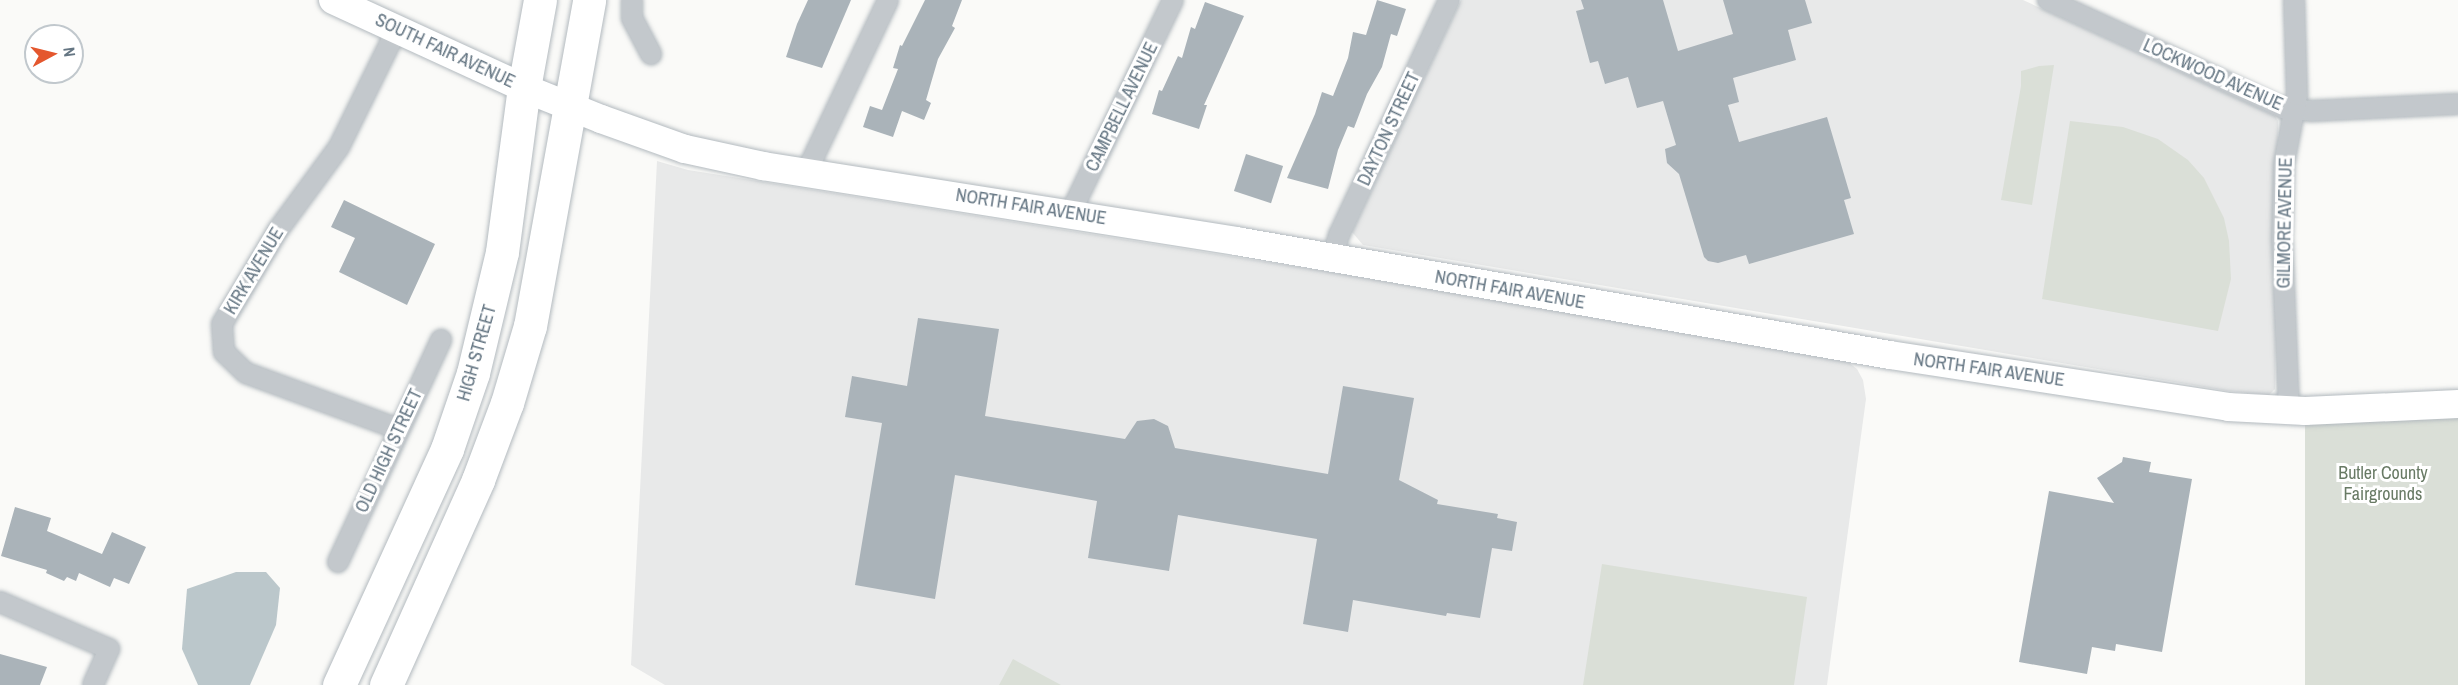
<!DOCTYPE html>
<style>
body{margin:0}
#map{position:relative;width:2458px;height:685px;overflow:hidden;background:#fafaf8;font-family:"Archivo Narrow",sans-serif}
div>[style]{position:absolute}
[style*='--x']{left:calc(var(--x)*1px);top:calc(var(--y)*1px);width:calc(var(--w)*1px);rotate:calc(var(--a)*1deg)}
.built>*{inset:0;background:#e8e9e9}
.green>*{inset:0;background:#dadfd7;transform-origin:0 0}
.water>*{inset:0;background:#bbc7cb}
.building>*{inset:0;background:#aab3b9;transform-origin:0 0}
.roads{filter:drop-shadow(0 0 2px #b3babf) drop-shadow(0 0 2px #b3babf)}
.street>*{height:20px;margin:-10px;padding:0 10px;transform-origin:10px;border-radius:10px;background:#c3c8cc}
.secondary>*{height:28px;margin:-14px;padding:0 14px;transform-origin:14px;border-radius:14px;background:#fff}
.highway>*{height:33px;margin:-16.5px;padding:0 16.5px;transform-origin:16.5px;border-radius:16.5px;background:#fff}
span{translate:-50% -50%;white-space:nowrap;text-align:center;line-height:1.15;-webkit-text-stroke:6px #fff;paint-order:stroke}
.street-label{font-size:18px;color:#657683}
.park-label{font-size:18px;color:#687a64}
.north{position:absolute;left:24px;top:24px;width:60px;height:60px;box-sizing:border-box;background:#fff;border:2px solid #c1c8cd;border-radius:50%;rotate:83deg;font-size:16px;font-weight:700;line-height:24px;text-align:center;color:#657683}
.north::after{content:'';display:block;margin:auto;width:21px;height:27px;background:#e4572e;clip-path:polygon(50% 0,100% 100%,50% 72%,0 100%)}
</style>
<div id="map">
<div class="built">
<i style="clip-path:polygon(1461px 0,2023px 0,2275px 116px,2278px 121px,2275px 389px,2269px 395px,2228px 391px,1363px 245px,1352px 232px)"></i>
<i style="clip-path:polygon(657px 161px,688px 170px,1348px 275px,1848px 362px,1857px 369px,1863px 380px,1866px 399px,1827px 685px,665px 685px,631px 665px)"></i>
</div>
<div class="green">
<i style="clip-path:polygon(2054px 65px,2032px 205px,2001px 200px,2021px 86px,2021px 71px,2039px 66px)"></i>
<i style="clip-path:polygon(2070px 121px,2123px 127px,2158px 139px,2188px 160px,2204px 178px,2224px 218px,2229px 241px,2231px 279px,2218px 331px,2042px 299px)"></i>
<i style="left:2458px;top:404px;width:281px;height:153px;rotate:90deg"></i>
<i style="clip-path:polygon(1602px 564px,1807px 597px,1794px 685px,1583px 685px)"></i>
<i style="clip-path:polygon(1013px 659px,1061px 685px,999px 685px)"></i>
</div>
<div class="water">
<i style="clip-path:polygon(236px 572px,266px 572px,280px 588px,276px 625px,250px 685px,198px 685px,182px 649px,187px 589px)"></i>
</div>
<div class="building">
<i style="clip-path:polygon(808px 0,851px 0,822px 68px,786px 57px,797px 24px)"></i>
<i style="clip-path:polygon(925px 0,962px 0,952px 26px,955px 28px,938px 59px,926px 100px,931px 103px,924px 120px,902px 111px,893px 137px,863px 127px,870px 106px,882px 110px,898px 69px,893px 68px,900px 45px,902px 46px)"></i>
<i style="clip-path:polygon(1377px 0,1406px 9px,1397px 36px,1391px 34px,1382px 67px,1367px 94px,1354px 128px,1348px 126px,1338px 150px,1328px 189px,1287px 178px,1315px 114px,1322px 92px,1333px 96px,1348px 58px,1353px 32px,1366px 35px)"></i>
<i style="clip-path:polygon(1581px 0,1663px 0,1678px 51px,1733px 34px,1723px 0,1805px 0,1812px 23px,1788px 30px,1796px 60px,1733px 78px,1739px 102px,1728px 105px,1739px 142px,1827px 117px,1851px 198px,1844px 200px,1854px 234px,1749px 264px,1746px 255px,1718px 263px,1708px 261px,1704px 257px,1679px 174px,1667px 163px,1665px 149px,1676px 145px,1663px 101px,1637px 108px,1628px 77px,1605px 84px,1598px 61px,1590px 63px,1576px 11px,1584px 9px)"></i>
<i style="clip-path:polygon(1205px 2px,1244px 16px,1204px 105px,1207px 105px,1199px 129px,1152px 114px,1159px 90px,1162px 91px,1178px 56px,1182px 58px,1191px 27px,1195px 29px)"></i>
<i style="left:1246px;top:154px;width:39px;height:39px;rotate:18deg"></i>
<i style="clip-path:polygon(344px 200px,435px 244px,407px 305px,339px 272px,355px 238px,331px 227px)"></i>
<i style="clip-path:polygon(918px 318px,999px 329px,985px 416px,1125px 439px,1137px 421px,1154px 419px,1168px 426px,1175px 448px,1328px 474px,1343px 386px,1414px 398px,1399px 480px,1438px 500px,1437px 504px,1498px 514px,1497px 518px,1517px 522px,1512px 551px,1492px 548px,1480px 618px,1447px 613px,1446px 616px,1353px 600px,1348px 632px,1303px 624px,1317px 539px,1178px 515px,1169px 571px,1088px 558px,1097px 501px,955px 475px,935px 599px,855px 585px,882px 423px,845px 417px,852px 376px,907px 386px)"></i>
<i style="clip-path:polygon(2123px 457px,2151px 462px,2149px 472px,2192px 479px,2162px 652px,2116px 644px,2115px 651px,2092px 647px,2087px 674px,2019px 662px,2049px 491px,2114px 503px,2097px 478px,2122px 462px)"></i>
<i style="clip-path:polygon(15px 507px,51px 518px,47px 531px,102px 554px,112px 532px,146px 547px,129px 584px,114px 578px,110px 587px,79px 573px,76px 581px,67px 577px,64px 581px,46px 573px,47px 570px,1px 556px)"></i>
<i style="clip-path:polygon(0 654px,47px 667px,40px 685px,0 685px)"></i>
</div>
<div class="roads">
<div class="street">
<i style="--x:632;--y:0;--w:18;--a:90"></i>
<i style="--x:632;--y:18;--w:41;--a:62.2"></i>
<i style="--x:2048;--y:0;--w:259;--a:24.7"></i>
<i style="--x:2283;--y:108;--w:28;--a:6"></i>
<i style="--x:2311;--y:111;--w:147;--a:-2.7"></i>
<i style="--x:397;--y:29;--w:131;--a:116.2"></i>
<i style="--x:339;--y:147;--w:103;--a:126.3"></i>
<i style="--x:278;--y:230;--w:109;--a:120.8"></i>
<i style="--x:222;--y:324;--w:28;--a:86"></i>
<i style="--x:224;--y:352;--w:30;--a:44"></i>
<i style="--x:246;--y:373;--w:162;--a:20.2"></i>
<i style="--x:806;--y:173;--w:191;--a:-64.6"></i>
<i style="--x:1070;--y:214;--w:237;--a:-64.3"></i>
<i style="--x:1332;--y:259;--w:25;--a:-74"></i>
<i style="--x:1339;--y:235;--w:259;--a:-64.9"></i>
<i style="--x:2289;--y:411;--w:171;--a:-92.3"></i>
<i style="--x:2282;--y:240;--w:76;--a:-88.5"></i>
<i style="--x:2284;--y:164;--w:70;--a:-79.3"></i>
<i style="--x:2297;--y:95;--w:95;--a:-91.8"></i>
<i style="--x:338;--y:562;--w:245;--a:-65.1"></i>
<i style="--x:0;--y:602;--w:119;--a:23.3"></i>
<i style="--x:109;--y:649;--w:39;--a:114"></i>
</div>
<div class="secondary">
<i style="--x:333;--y:0;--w:210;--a:24.7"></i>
<i style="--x:524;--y:88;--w:83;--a:21.9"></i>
<i style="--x:601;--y:119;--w:89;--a:19.7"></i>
<i style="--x:685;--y:149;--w:80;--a:12.3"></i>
<i style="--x:763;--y:166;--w:479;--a:9"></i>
<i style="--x:1236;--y:241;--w:664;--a:9.89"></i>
<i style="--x:1890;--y:355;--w:342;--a:8.7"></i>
<i style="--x:2228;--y:407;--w:77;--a:3"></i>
<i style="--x:2305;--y:411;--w:153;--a:-2.6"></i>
</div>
<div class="highway">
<i style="--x:339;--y:685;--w:260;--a:-65.4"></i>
<i style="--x:447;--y:449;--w:80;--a:-71.1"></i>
<i style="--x:473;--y:373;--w:124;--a:-76.5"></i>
<i style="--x:502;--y:252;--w:165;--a:-82.4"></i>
<i style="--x:524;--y:88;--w:89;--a:-79.7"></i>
<i style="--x:386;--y:685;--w:225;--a:-65.8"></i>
<i style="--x:478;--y:480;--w:82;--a:-69.4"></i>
<i style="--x:507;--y:403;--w:80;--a:-73.4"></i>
<i style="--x:530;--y:326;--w:331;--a:-79.7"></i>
</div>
</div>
<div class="street-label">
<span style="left:445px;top:51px;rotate:25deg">SOUTH FAIR AVENUE</span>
<span style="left:2213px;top:75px;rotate:24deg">LOCKWOOD AVENUE</span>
<span style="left:1122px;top:107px;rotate:-64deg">CAMPBELL AVENUE</span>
<span style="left:1389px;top:129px;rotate:-65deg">DAYTON STREET</span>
<span style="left:1031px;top:207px;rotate:9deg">NORTH FAIR AVENUE</span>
<span style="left:2285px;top:223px;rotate:-89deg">GILMORE AVENUE</span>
<span style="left:254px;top:271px;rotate:-59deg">KIRK AVENUE</span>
<span style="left:1510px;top:290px;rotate:10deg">NORTH FAIR AVENUE</span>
<span style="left:477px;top:353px;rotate:-74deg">HIGH STREET</span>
<span style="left:1989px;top:370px;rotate:8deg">NORTH FAIR AVENUE</span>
<span style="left:389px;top:451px;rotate:-65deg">OLD HIGH STREET</span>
</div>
<div class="park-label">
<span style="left:2383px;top:484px">Butler County<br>Fairgrounds</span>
</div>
<div class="north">N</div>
</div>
